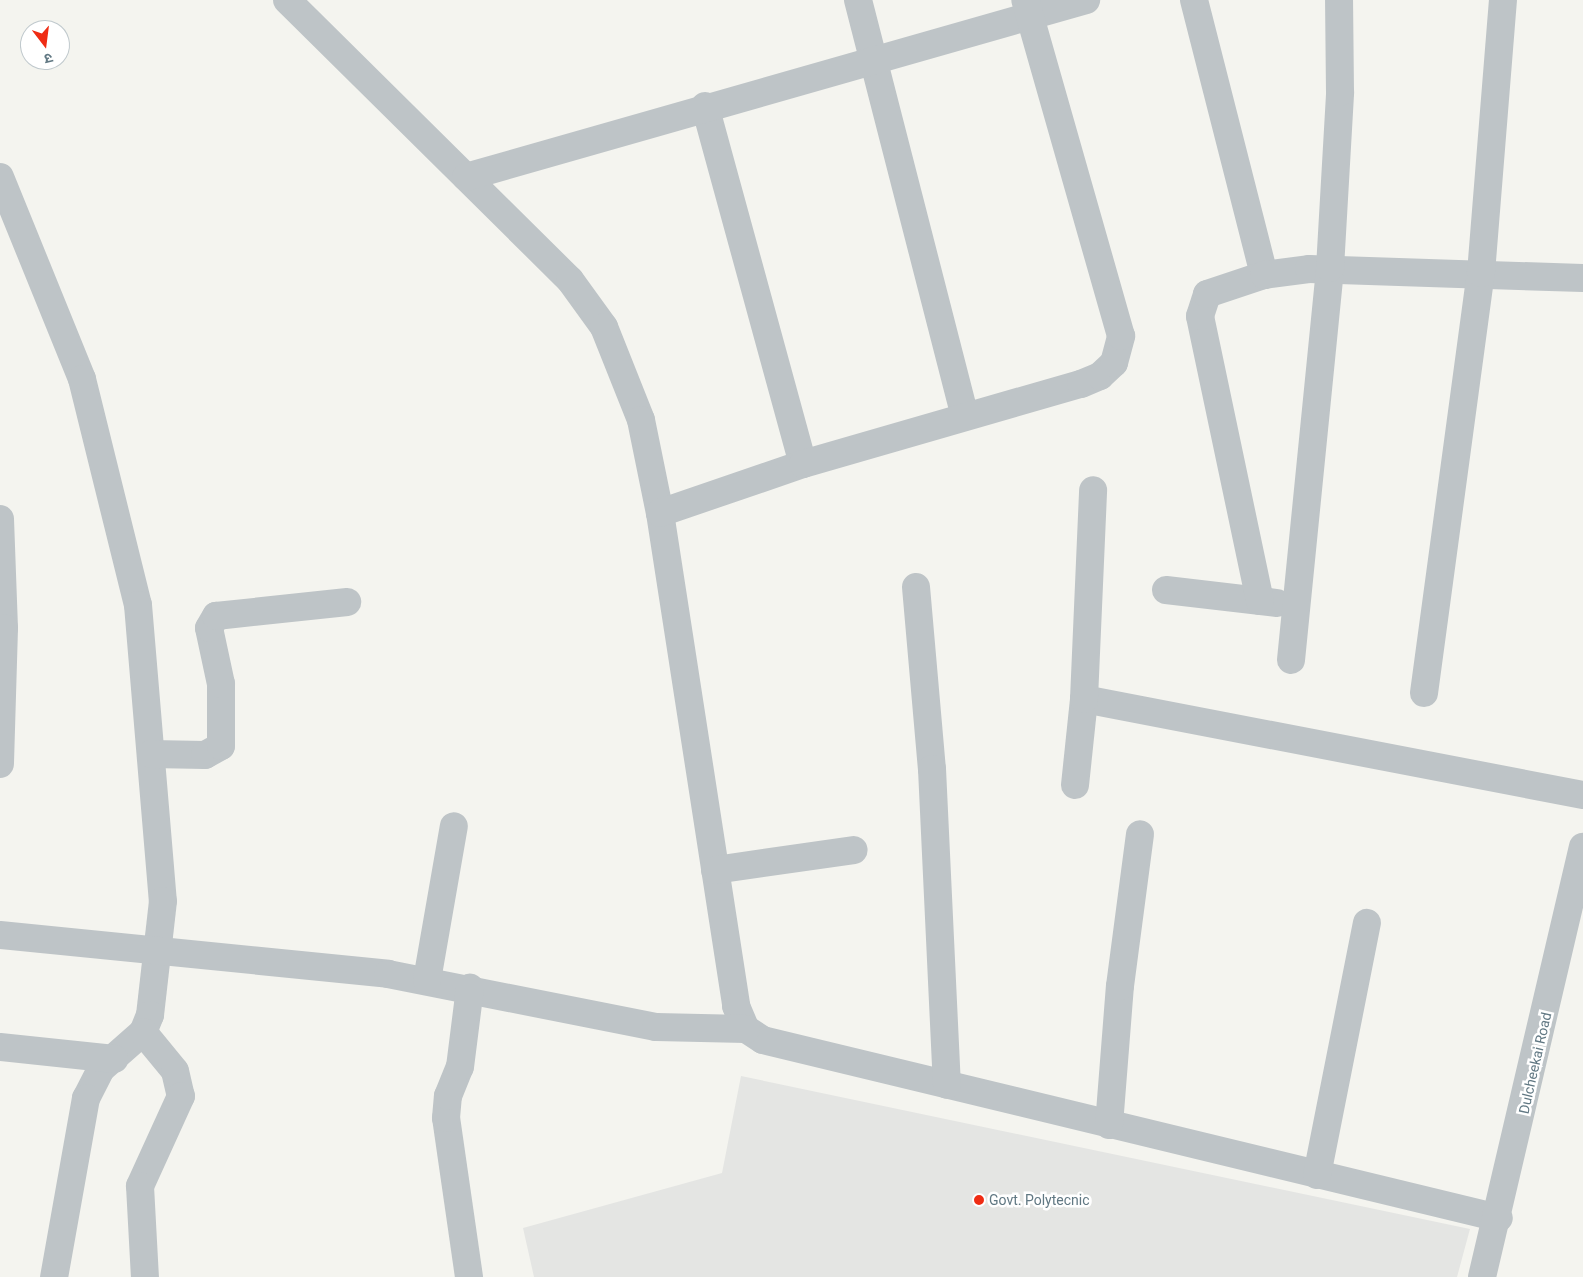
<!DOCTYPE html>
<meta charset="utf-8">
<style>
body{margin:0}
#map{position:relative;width:1583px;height:1277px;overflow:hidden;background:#f4f4ef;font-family:Roboto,"Noto Sans Devanagari",sans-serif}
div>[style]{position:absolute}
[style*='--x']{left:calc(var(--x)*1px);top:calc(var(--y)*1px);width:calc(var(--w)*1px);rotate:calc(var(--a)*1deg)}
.built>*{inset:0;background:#e4e5e3}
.minor>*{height:28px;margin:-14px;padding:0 14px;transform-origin:14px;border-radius:14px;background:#bec4c7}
.dots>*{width:14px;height:14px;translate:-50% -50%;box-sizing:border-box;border:2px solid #fff;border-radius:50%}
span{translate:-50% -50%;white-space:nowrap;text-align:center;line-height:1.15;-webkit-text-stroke:5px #fff;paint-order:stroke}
.street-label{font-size:14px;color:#617883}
.poi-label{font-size:14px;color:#617883}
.left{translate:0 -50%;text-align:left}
.north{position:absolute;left:20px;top:20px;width:50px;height:50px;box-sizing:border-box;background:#fff;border:1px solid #c0c9cd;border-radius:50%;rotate:165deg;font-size:14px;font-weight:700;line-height:20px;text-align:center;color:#617883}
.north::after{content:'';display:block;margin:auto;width:18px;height:22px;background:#ef2c14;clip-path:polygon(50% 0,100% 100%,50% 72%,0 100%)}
</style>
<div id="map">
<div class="built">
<i style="clip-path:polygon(741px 1076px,1470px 1229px,1457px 1277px,534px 1277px,523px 1228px,722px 1173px)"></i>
</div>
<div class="minor">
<i style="--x:287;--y:0;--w:398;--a:44.7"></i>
<i style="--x:570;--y:280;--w:58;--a:54.1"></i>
<i style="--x:604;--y:327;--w:100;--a:68.3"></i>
<i style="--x:641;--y:420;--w:95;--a:78.5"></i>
<i style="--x:660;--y:513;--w:499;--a:81.2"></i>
<i style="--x:736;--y:1006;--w:25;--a:67"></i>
<i style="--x:746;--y:1029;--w:20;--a:33"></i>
<i style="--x:763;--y:1040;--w:757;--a:13.6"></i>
<i style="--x:858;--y:0;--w:430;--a:75.6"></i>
<i style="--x:1194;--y:0;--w:284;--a:75.7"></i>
<i style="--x:705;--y:106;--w:371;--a:74.7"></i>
<i style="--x:0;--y:177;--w:218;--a:67.9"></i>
<i style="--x:82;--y:379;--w:233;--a:76.1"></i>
<i style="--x:138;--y:605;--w:297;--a:85.2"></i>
<i style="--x:163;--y:901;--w:115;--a:96.5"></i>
<i style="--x:150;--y:1015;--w:18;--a:112"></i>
<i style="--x:143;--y:1032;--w:56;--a:138.6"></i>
<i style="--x:101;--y:1069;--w:33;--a:117"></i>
<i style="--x:86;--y:1098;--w:182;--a:100.1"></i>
<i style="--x:466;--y:177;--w:645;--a:-15.93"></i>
<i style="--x:660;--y:513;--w:151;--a:-18.9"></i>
<i style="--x:803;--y:464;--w:289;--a:-16.1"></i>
<i style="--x:1081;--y:384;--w:21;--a:-23"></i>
<i style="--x:1100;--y:376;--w:19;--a:-43"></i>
<i style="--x:1114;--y:363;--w:28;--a:-75"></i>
<i style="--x:1121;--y:336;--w:349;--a:-105.9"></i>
<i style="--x:0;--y:519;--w:109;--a:87.9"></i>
<i style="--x:4;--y:628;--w:136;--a:91.7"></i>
<i style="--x:916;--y:587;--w:183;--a:85"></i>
<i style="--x:932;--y:769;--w:316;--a:87.3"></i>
<i style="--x:1166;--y:590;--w:112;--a:6.7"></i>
<i style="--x:1260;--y:601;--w:291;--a:-101.9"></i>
<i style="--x:1200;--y:316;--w:23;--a:-72"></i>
<i style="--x:1207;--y:294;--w:60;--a:-18.4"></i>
<i style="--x:1264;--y:275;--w:45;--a:-7.6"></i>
<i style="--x:1309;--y:269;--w:274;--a:1.9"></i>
<i style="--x:1291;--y:660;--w:394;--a:-84.3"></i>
<i style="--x:1330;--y:268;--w:176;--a:-86.7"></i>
<i style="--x:1340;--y:92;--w:92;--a:-90.6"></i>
<i style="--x:1424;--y:693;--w:424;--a:-82.3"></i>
<i style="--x:1481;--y:273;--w:274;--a:-85.4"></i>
<i style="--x:1084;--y:699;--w:508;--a:10.89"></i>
<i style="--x:151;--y:754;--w:54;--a:1.1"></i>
<i style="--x:205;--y:755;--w:18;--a:-29"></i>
<i style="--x:221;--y:746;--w:62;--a:-90"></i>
<i style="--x:221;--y:684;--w:57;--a:-102.1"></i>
<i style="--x:209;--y:628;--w:14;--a:-60"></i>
<i style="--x:216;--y:616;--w:132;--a:-6.1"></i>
<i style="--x:1075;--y:785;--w:86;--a:-84"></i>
<i style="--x:1084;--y:699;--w:209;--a:-87.5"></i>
<i style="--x:715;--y:870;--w:140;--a:-8.2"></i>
<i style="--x:0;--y:935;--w:390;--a:5.7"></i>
<i style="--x:388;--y:974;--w:273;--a:11.2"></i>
<i style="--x:656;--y:1027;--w:90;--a:1.3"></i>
<i style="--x:427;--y:980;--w:156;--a:-80.1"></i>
<i style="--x:143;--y:1032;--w:50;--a:50.6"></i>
<i style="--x:175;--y:1071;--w:26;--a:77"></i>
<i style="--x:181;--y:1096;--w:99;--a:114.5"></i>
<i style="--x:140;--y:1186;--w:91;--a:86.9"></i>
<i style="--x:0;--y:1047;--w:115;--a:6"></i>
<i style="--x:1109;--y:1125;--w:139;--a:-85.5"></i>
<i style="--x:1120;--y:986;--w:153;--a:-82.5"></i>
<i style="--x:1317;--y:1175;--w:257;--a:-78.8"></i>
<i style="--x:469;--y:1277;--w:161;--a:-98.2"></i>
<i style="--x:446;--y:1118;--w:22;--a:-85"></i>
<i style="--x:448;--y:1096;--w:31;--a:-68"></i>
<i style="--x:460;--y:1067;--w:80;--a:-82.8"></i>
<i style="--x:1482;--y:1277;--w:442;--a:-76.8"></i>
</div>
<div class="dots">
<i style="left:979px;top:1200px;background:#ef2c14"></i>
</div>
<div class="street-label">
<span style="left:1535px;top:1063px;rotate:-77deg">Dulcheekai Road</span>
</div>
<div class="poi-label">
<span class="left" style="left:989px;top:1200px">Govt. Polytecnic</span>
</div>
<div class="north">उ</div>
</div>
